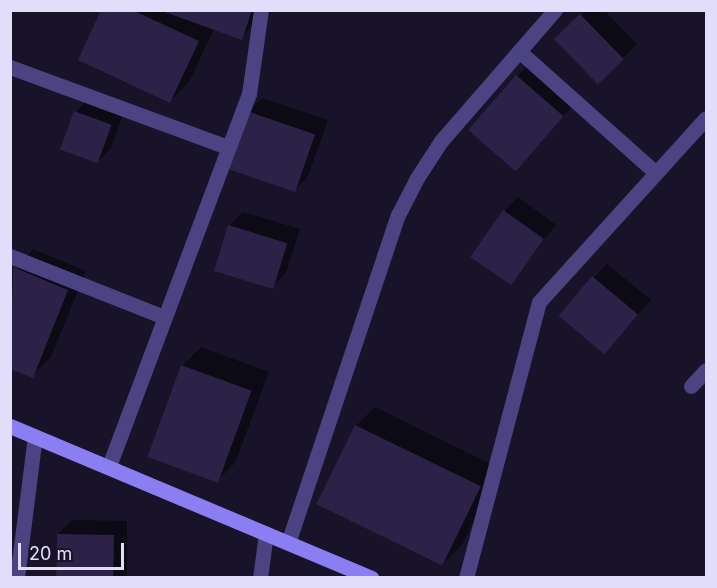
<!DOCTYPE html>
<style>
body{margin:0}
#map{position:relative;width:717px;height:588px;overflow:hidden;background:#181328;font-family:Inter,sans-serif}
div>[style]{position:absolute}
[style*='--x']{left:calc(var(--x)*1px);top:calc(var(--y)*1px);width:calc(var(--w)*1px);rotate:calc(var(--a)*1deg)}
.shadow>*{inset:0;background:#0007}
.building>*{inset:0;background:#2c2147;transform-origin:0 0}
.street>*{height:15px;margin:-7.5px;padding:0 7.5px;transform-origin:7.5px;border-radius:7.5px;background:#4b4382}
.secondary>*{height:15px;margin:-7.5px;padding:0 7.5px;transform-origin:7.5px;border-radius:7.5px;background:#8b7ef2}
span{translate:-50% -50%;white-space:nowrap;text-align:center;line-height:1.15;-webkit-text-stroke:4.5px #181328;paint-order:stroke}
.frame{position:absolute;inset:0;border:12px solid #e3ddfc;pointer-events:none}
.scale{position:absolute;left:18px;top:543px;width:106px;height:27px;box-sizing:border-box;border:3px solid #e3ddfc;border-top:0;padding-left:8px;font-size:18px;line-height:21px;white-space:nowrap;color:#e3ddfc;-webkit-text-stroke:4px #181328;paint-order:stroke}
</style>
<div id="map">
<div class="shadow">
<i style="clip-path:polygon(103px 10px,264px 10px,241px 39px,214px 29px,189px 82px,170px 101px)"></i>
<i style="clip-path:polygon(586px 10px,604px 10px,637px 44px,599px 82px,556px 39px)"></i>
<i style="clip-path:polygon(531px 62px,576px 102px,529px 155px,517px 76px)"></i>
<i style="clip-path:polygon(89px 98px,124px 111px,111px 148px,97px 162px,76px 112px)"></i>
<i style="clip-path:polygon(262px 98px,328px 120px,308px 176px,295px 190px,248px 112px)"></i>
<i style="clip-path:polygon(518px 197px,556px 225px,510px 283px,504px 211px)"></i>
<i style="clip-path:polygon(243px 212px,300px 229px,286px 273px,272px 287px,229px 226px)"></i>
<i style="clip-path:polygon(33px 249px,86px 271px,51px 357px,32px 376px,10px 367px,10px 277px)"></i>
<i style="clip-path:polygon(607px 264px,651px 300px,606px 352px,594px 277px)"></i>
<i style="clip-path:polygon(201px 347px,269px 372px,235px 463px,217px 481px,182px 366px)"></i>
<i style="clip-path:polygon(375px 407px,499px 468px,462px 545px,443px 564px,356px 426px)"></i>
<i style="clip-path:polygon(72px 520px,127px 521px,127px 578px,58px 578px,58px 534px)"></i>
</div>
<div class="building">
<i style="clip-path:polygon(101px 10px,132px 10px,199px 41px,170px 103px,78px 60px)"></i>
<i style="clip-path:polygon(159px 10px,252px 10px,242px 40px)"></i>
<i style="left:580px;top:14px;width:63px;height:36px;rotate:46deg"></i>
<i style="left:516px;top:75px;width:63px;height:73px;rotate:41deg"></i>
<i style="left:74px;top:111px;width:40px;height:41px;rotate:20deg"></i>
<i style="left:247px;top:111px;width:72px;height:61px;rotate:19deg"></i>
<i style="left:503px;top:210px;width:50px;height:57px;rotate:35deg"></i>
<i style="left:228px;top:225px;width:62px;height:48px;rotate:17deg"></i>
<i style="clip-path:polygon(13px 267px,68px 290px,33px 378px,10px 369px)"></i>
<i style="left:592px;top:276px;width:60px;height:52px;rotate:40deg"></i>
<i style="left:181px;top:365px;width:75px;height:98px;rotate:20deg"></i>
<i style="left:355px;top:425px;width:140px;height:88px;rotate:26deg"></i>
<i style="left:57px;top:534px;width:57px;height:44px;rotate:1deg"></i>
</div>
<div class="street">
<i style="--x:519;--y:51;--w:183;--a:41.7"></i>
<i style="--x:10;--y:67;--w:232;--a:20.2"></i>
<i style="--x:10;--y:256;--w:166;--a:21.6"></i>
<i style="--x:691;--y:386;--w:22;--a:-47"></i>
<i style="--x:109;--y:466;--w:397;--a:-69.4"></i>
<i style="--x:249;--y:94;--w:85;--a:-81.9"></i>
<i style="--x:288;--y:543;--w:346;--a:-71.5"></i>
<i style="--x:398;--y:215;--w:42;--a:-62.8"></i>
<i style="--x:417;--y:178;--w:44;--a:-57"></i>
<i style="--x:441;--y:141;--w:174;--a:-49"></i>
<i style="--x:17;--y:578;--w:143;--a:-82.8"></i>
<i style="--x:260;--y:578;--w:45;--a:-82.4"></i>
<i style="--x:466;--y:578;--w:285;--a:-75.2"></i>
<i style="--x:539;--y:302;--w:248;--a:-47.8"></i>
</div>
<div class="secondary">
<i style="--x:10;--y:426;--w:392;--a:22.8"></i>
</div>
<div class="frame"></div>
<div class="scale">20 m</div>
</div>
